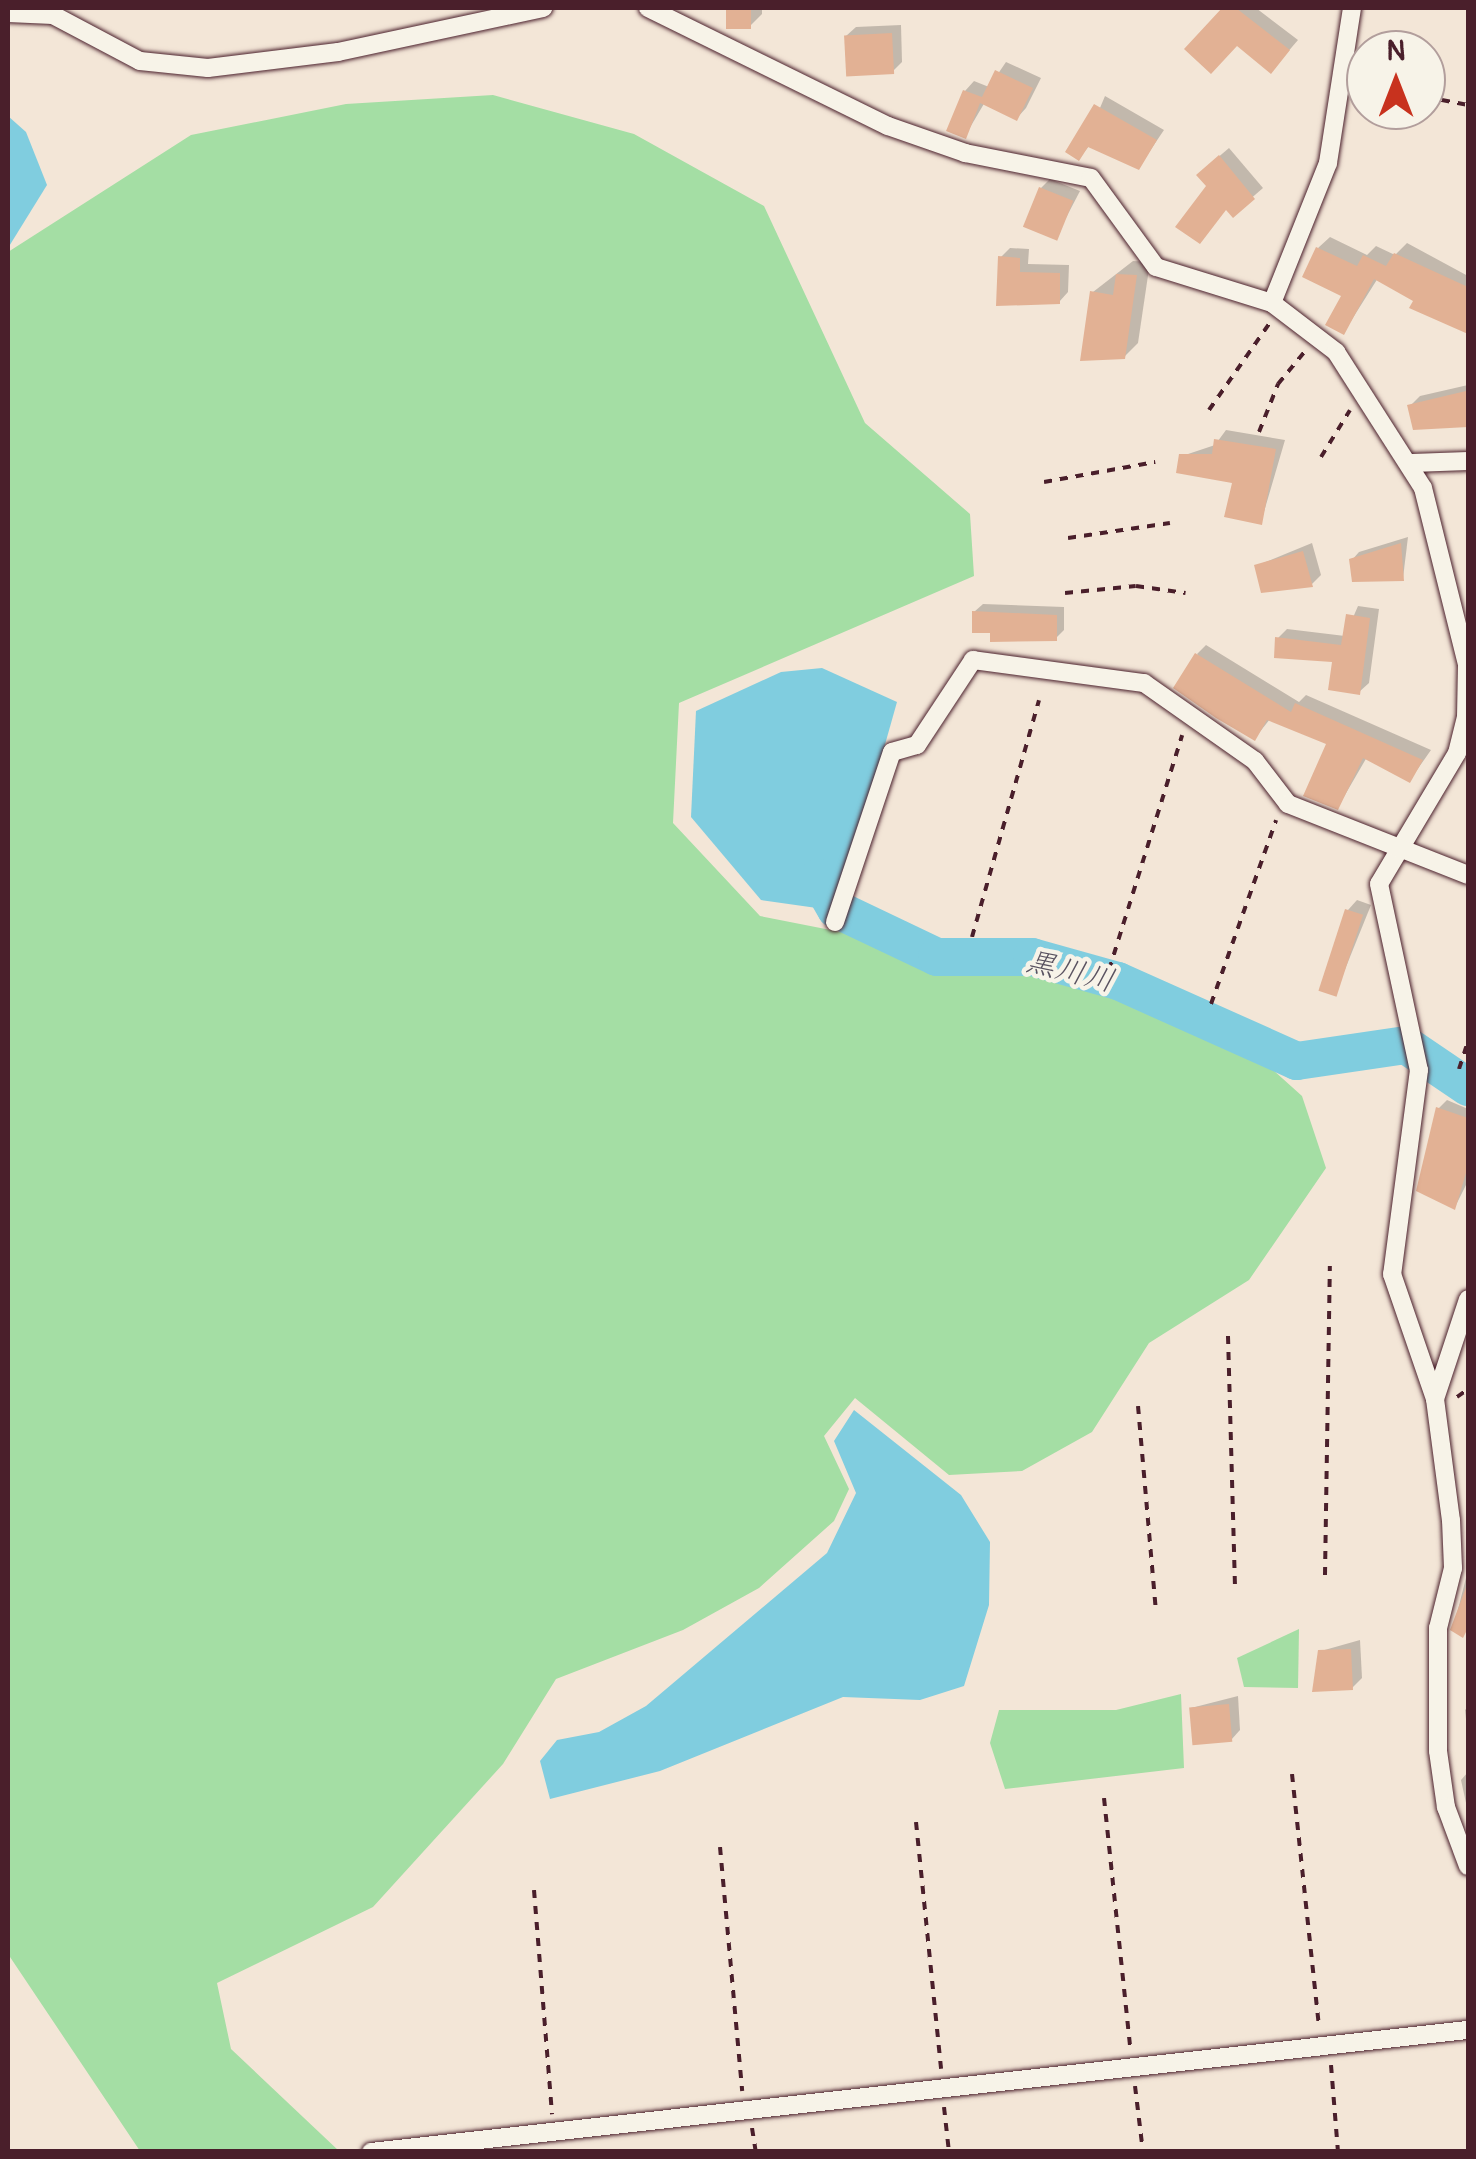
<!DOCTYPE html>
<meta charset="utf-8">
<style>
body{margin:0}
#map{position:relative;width:1476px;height:2159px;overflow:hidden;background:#f3e6d7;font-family:Pangolin,"Klee One",sans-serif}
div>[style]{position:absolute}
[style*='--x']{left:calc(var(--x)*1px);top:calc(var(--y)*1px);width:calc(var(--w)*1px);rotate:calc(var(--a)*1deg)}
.green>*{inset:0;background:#a4dea4}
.water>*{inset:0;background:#80cddf}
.shadow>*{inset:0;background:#0003}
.river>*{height:38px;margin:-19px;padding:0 19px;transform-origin:19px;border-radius:19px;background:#80cddf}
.building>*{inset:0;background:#e2b194;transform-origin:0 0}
.path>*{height:4px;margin-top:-2px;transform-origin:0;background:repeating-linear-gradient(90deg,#4a1f2b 0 8px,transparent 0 16px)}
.roads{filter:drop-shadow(0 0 2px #4a1f2b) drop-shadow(0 0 2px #4a1f2b)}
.minor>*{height:18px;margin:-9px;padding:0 9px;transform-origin:9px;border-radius:9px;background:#f7f3e8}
span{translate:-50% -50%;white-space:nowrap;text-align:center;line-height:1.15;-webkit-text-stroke:9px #f7f3e8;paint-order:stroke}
.water-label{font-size:30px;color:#5a5361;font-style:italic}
.frame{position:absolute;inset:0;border:10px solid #4a1f2b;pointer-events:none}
.north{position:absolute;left:1346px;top:30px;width:100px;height:100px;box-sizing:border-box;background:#f7f3e8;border:2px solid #b29e9c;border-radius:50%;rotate:0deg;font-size:28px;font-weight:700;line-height:40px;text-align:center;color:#4a1f2b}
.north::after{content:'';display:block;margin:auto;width:35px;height:45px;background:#c8321e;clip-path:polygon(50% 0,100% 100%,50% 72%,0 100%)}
</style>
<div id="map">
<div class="green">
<i style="clip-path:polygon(493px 95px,634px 134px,764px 206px,865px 423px,970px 514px,974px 576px,679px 703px,673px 823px,760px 916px,856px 935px,928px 970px,1019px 964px,1242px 1042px,1302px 1096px,1326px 1168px,1249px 1280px,1149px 1343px,1092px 1432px,1022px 1471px,949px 1475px,855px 1398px,824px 1436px,849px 1489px,834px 1521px,759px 1588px,683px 1630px,556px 1679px,503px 1764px,373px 1907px,217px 1983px,231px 2049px,339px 2151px,140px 2151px,8px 1954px,8px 252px,191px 135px,346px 104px)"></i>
<i style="clip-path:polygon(1299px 1629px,1298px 1688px,1244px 1687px,1237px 1658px)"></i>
<i style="clip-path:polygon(1181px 1694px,1184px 1768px,1005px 1789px,990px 1743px,999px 1710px,1116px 1710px)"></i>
</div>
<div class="water">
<i style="clip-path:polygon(8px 116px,26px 132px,47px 185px,8px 248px)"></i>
<i style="clip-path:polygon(822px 668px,897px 702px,838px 911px,761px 900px,691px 817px,696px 711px,781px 672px)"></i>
<i style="clip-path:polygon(854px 1410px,961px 1495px,990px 1542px,989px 1605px,964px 1686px,920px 1700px,843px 1697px,660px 1771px,550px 1799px,540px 1761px,557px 1740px,599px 1732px,646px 1706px,827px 1553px,856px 1493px,834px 1441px)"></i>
</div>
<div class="shadow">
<i style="clip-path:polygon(728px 8px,762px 8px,762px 14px,749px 27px,727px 26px)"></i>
<i style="clip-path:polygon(1225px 8px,1256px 8px,1298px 40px,1280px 61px,1237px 43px,1188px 49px)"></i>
<i style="clip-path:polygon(901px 25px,902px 62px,893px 71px,846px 36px,856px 27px)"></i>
<i style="clip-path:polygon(1006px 62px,1041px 78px,1026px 108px,1017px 118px,985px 102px,965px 136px,965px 91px,974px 81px,989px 87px)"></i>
<i style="clip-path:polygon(1105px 96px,1164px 130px,1139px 167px,1090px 145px,1079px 158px)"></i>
<i style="clip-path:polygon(1229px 148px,1263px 188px,1233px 214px,1209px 165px)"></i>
<i style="clip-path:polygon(1050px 179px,1080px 191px,1056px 237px,1041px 188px)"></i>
<i style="clip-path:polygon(1330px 237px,1367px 255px,1376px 246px,1395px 255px,1407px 243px,1468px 276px,1468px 330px,1378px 278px,1344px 332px,1344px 295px,1318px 248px)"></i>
<i style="clip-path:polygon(1010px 248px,1029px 249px,1028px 264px,1069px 265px,1068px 292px,1059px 302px,998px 304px,1000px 258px)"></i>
<i style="clip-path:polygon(1133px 261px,1150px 262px,1138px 343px,1124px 357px,1093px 292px)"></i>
<i style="clip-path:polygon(1468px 385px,1468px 423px,1415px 427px,1410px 406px,1420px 396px)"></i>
<i style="clip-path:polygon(1226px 430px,1285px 440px,1261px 522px,1235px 481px,1182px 456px,1215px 445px)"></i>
<i style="clip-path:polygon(1408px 537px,1403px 578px,1352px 560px,1359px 552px)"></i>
<i style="clip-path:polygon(1312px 543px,1321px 575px,1312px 584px,1256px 566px)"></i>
<i style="clip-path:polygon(983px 604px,1064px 607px,1064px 630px,1056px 638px,974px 612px)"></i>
<i style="clip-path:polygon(1358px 606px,1379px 609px,1369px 683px,1359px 692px,1335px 659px,1278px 638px,1287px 629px,1345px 636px)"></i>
<i style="clip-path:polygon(1206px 645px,1299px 702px,1306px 695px,1431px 750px,1410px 780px,1367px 757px,1338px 807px,1329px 743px,1270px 719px,1255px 738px,1197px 654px)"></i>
<i style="clip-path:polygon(1357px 900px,1371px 905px,1335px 994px,1348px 910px)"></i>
<i style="clip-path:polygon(1447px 1100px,1468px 1109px,1468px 1181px,1455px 1207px,1438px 1109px)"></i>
<i style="clip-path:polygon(1468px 1570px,1468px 1629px,1463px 1634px,1453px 1629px)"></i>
<i style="clip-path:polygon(1360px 1640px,1362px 1678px,1352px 1688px,1314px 1690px,1321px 1651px)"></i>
<i style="clip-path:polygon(1238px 1696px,1240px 1730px,1231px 1740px,1191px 1708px)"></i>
<i style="clip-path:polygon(1468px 1707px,1468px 1737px,1465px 1710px)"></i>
<i style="clip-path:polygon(1468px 1772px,1468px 1802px,1466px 1803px,1461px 1780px)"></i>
</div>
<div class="river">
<i style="--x:818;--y:878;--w:36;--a:60"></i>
<i style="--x:836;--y:909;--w:112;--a:25.4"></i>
<i style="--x:937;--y:957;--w:95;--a:0"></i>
<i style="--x:1032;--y:957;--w:89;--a:15.6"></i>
<i style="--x:1118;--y:981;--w:196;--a:24.1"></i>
<i style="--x:1297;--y:1061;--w:110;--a:-8.4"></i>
<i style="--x:1406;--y:1045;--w:75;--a:34.1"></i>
</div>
<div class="building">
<i style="left:726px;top:8px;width:25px;height:21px"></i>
<i style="clip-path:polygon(1222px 8px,1236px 8px,1290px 50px,1271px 74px,1237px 46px,1211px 74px,1184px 49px)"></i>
<i style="left:892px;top:33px;width:41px;height:48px;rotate:87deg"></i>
<i style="clip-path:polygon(995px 70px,1033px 88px,1017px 121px,980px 103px,966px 139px,946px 131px,963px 90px,982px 97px)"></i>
<i style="clip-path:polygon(1094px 104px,1157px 140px,1139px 170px,1088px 147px,1079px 161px,1065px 152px)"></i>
<i style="clip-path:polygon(1219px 155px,1255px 199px,1233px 218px,1226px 210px,1200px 244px,1175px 227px,1206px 186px,1196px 175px)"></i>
<i style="left:1039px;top:187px;width:37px;height:43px;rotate:22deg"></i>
<i style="clip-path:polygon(1316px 247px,1357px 266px,1363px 255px,1386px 266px,1394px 253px,1468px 287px,1468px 334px,1409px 308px,1413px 301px,1374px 279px,1344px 335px,1325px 325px,1341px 296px,1302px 277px)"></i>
<i style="clip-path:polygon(998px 256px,1020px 258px,1020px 272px,1060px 273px,1060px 304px,996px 306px)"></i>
<i style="clip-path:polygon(1116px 274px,1137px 275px,1125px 359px,1080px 361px,1090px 291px,1113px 295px)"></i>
<i style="clip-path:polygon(1466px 391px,1468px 427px,1413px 430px,1407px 405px)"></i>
<i style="clip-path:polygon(1214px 439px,1276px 449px,1262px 525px,1224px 517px,1232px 483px,1176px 473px,1179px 454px,1212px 454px)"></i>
<i style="clip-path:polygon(1401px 543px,1404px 581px,1352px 582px,1349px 559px)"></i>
<i style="clip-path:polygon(1303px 551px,1313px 587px,1261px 593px,1254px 565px)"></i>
<i style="clip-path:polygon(972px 611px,1057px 615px,1057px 641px,990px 642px,990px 633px,972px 633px)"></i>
<i style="clip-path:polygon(1346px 614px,1370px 618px,1360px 695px,1328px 690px,1332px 662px,1274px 658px,1275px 637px,1341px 645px)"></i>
<i style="clip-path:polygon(1195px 653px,1291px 712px,1295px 703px,1423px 760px,1410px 783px,1363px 758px,1338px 810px,1303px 796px,1326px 744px,1267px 720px,1255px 741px,1216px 718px,1173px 688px)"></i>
<i style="left:1345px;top:909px;width:19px;height:86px;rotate:18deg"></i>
<i style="clip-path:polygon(1436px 1107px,1468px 1118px,1468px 1166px,1455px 1210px,1416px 1191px)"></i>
<i style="clip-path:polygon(1468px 1582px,1468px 1628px,1463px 1638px,1450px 1630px)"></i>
<i style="clip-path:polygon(1351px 1649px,1353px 1690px,1312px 1692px,1318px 1650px)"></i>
<i style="left:1229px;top:1704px;width:38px;height:40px;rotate:85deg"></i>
</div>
<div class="path">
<i style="--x:1426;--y:97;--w:43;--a:10.8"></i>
<i style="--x:1209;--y:410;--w:105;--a:-55.1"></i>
<i style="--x:1259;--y:432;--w:52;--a:-68.4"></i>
<i style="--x:1278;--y:384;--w:44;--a:-50.5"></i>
<i style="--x:1321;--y:457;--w:55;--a:-58.3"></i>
<i style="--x:1044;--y:482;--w:113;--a:-10.2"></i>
<i style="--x:1068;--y:538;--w:103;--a:-8.4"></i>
<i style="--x:1065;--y:593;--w:71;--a:-5.6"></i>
<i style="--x:1136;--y:586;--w:50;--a:8"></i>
<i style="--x:972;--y:937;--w:246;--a:-74.2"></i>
<i style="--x:1109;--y:970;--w:246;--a:-72.7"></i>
<i style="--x:1211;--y:1004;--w:195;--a:-70.5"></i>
<i style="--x:1459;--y:1069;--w:29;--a:-72"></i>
<i style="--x:1228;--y:1336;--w:249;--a:88.4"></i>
<i style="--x:1457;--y:1397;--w:14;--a:-36"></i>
<i style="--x:1138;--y:1406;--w:207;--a:85"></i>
<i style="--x:1325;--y:1575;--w:309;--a:-89.1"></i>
<i style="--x:1292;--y:1774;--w:253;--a:83.9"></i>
<i style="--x:1104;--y:1798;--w:250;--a:84"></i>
<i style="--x:916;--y:1822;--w:248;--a:84.2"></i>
<i style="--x:720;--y:1847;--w:245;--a:84.8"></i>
<i style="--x:534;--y:1890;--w:225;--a:85.4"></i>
<i style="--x:1331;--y:2065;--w:87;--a:85.4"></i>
<i style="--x:1135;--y:2086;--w:66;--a:83.1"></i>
<i style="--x:944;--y:2107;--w:45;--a:83.7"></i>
<i style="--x:752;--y:2128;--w:24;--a:81"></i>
</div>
<div class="roads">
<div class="minor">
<i style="--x:648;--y:8;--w:267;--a:26.2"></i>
<i style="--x:888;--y:126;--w:82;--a:19.3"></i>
<i style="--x:965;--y:153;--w:128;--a:11.2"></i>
<i style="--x:1091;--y:178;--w:110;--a:53.9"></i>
<i style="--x:1156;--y:267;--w:121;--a:17.2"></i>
<i style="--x:1272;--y:303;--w:81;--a:37.4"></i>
<i style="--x:1336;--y:352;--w:161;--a:57.4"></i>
<i style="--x:1423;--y:488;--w:182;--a:76"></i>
<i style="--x:1467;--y:665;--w:52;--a:91.1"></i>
<i style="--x:1466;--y:717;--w:37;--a:104"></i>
<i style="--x:1457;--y:753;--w:152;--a:120.8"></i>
<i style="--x:1379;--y:884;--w:190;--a:77.9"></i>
<i style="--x:1419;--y:1070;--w:206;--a:97.5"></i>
<i style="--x:1392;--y:1274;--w:132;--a:71"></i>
<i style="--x:1435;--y:1399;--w:122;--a:82.5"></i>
<i style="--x:1451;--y:1520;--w:48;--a:87.6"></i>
<i style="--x:1453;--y:1568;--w:62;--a:104"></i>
<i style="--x:1438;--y:1628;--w:123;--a:90"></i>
<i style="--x:1438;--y:1751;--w:57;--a:81.9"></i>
<i style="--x:1446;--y:1807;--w:63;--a:69.6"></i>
<i style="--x:8;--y:13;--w:45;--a:2.5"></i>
<i style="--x:53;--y:15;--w:98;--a:27.9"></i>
<i style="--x:140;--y:61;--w:68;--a:5.9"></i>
<i style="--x:208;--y:68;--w:131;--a:-7"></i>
<i style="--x:338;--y:52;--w:210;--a:-12.1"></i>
<i style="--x:1272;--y:303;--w:151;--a:-68.2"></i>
<i style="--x:1328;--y:163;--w:157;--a:-81.2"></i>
<i style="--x:1412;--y:463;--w:56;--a:-2"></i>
<i style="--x:835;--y:922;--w:179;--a:-71.5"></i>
<i style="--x:892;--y:752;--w:26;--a:-16"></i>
<i style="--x:917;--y:745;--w:102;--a:-56.6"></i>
<i style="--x:973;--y:660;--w:173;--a:7.7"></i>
<i style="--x:1144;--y:683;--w:136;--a:35.1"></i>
<i style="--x:1255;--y:761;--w:54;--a:52.5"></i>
<i style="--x:1288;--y:804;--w:193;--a:21.5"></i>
<i style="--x:1435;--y:1399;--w:105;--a:-71.7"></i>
<i style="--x:371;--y:2152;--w:1104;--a:-6.35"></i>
</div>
</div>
<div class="water-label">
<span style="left:1070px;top:972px;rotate:14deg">黒川川</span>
</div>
<div class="frame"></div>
<div class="north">N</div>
</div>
